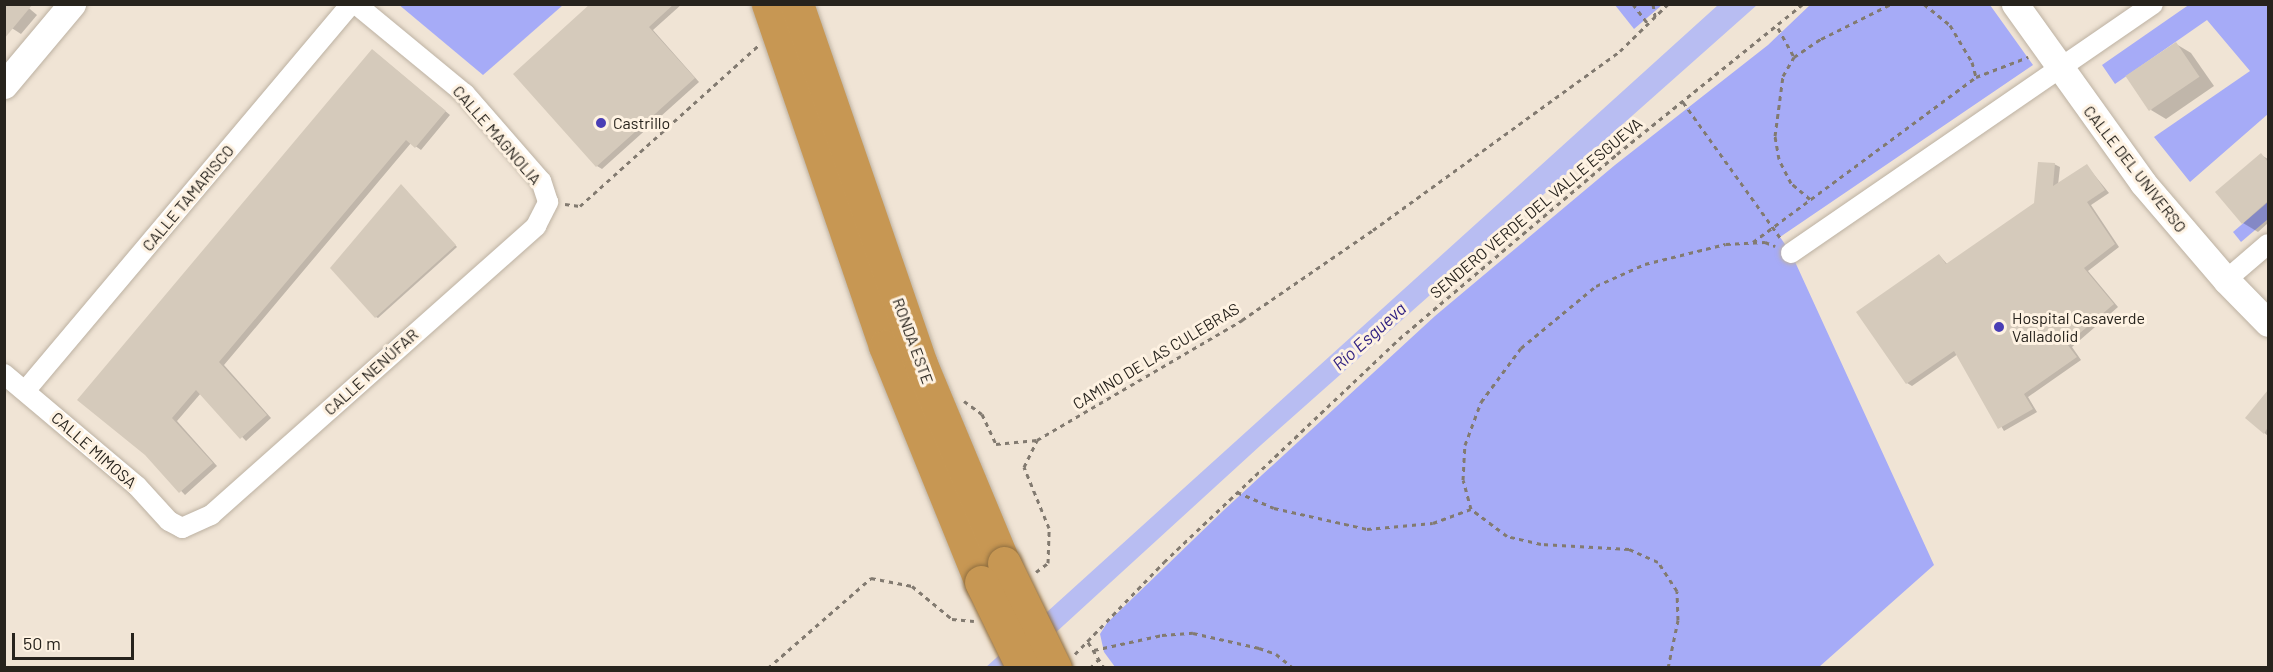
<!DOCTYPE html>
<meta charset="utf-8">
<style>
body{margin:0}
#map{position:relative;width:2273px;height:672px;overflow:hidden;background:#f0e4d5;font-family:Barlow,sans-serif}
div>[style]{position:absolute}
[style*='--x']{left:calc(var(--x)*1px);top:calc(var(--y)*1px);width:calc(var(--w)*1px);rotate:calc(var(--a)*1deg)}
.green>*{inset:0;background:#a6abf7}
.water>*{inset:0;background:#b8bdf2}
.shadow>*{inset:0;background:#0003}
.building>*{inset:0;background:#d5cabb;transform-origin:0 0}
.path>*{height:3px;margin-top:-1.5px;transform-origin:0;background:repeating-linear-gradient(90deg,#827a70 0 4.5px,transparent 0 9px)}
.roads{filter:drop-shadow(0 0 2px #bcb1a2) drop-shadow(0 0 2px #bcb1a2)}
.street>*{height:20px;margin:-10px;padding:0 10px;transform-origin:10px;border-radius:10px;background:#fff}
.secondary>*{height:27px;margin:-13.5px;padding:0 13.5px;transform-origin:13.5px;border-radius:13.5px;background:#fff}
.highway>*{height:33px;margin:-16.5px;padding:0 16.5px;transform-origin:16.5px;border-radius:16.5px;background:#c79753}
.bridges{filter:drop-shadow(0 0 2px #8f6e40) drop-shadow(0 0 2px #8f6e40)}
.highway-bridge>*{height:33px;margin:-16.5px;padding:0 16.5px;transform-origin:16.5px;border-radius:16.5px;background:#c79753}
.dots>*{width:16px;height:16px;translate:-50% -50%;box-sizing:border-box;border:3px solid #fef2e2;border-radius:50%}
span{translate:-50% -50%;white-space:nowrap;text-align:center;line-height:1.15;-webkit-text-stroke:6px #fef2e2;paint-order:stroke}
.poi-label{font-size:16px;color:#27231d}
.left{translate:0 -50%;text-align:left}
.street-label{font-size:16px;color:#27231d}
.water-label{font-size:18px;color:#2e1f81;font-style:italic}
.frame{position:absolute;inset:0;border:6px solid #27231d;pointer-events:none}
.scale{position:absolute;left:12px;top:633px;width:122px;height:27px;box-sizing:border-box;border:3px solid #27231d;border-top:0;padding-left:8px;font-size:18px;line-height:21px;white-space:nowrap;color:#27231d;-webkit-text-stroke:4px #fef2e2;paint-order:stroke}
</style>
<div id="map">
<div class="green">
<i style="clip-path:polygon(398px 4px,563px 4px,563px 5px,483px 75px)"></i>
<i style="clip-path:polygon(2190px 4px,2268px 5px,2268px 114px,2190px 182px,2154px 137px,2250px 71px,2207px 20px,2115px 84px,2102px 65px)"></i>
<i style="clip-path:polygon(1615px 5px,1662px 5px,1634px 29px)"></i>
<i style="clip-path:polygon(1810px 5px,1990px 5px,2033px 65px,1780px 237px,1791px 253px,1934px 565px,1819px 667px,1115px 667px,1104px 652px,1100px 634px,1107px 623px,1224px 510px,1435px 316px,1615px 165px,1768px 45px)"></i>
<i style="clip-path:polygon(2268px 202px,2268px 219px,2241px 242px,2233px 232px)"></i>
</div>
<div class="water">
<i style="clip-path:polygon(1718px 5px,1757px 5px,1261px 445px,1018px 667px,985px 668px)"></i>
</div>
<div class="shadow">
<i style="clip-path:polygon(24px 4px,37px 15px,21px 34px,4px 23px)"></i>
<i style="clip-path:polygon(592px 4px,682px 4px,653px 30px,699px 82px,602px 169px,597px 166px)"></i>
<i style="clip-path:polygon(2176px 44px,2191px 53px,2214px 86px,2166px 119px,2151px 110px)"></i>
<i style="clip-path:polygon(377px 54px,450px 115px,421px 150px,411px 143px,224px 365px,271px 418px,246px 441px,201px 393px,177px 421px,217px 466px,185px 495px,146px 454px)"></i>
<i style="clip-path:polygon(2261px 155px,2268px 159px,2268px 223px,2258px 232px,2243px 223px)"></i>
<i style="clip-path:polygon(2054px 164px,2060px 167px,2058px 185px,2087px 166px,2109px 193px,2091px 205px,2119px 247px,2088px 271px,2118px 307px,2072px 347px,2081px 360px,2028px 397px,2037px 412px,2004px 431px,1958px 354px,1912px 386px,1907px 383px,1940px 256px,1948px 265px,2036px 204px)"></i>
<i style="clip-path:polygon(403px 187px,457px 247px,378px 318px,376px 317px)"></i>
<i style="clip-path:polygon(2268px 392px,2268px 436px,2247px 418px)"></i>
</div>
<div class="building">
<i style="clip-path:polygon(4px 4px,33px 4px,4px 39px)"></i>
<i style="clip-path:polygon(590px 4px,674px 4px,649px 27px,695px 78px,596px 167px,513px 74px)"></i>
<i style="left:2176px;top:42px;width:42px;height:61px;rotate:56deg"></i>
<i style="clip-path:polygon(372px 49px,446px 111px,415px 148px,406px 140px,219px 362px,267px 415px,240px 439px,196px 390px,172px 418px,213px 463px,179px 493px,145px 455px,77px 400px)"></i>
<i style="clip-path:polygon(2261px 153px,2268px 162px,2268px 201px,2242px 224px,2215px 192px)"></i>
<i style="clip-path:polygon(2038px 162px,2055px 163px,2053px 186px,2087px 164px,2105px 190px,2087px 202px,2115px 244px,2084px 268px,2114px 304px,2067px 344px,2077px 357px,2024px 394px,2033px 409px,1998px 429px,1954px 351px,1906px 384px,1856px 312px,1939px 254px,1946px 264px,2034px 203px)"></i>
<i style="clip-path:polygon(401px 184px,456px 245px,375px 318px,330px 268px)"></i>
<i style="clip-path:polygon(2268px 390px,2268px 427px,2264px 434px,2245px 418px)"></i>
</div>
<div class="path">
<i style="--x:1633;--y:4;--w:25;--a:53"></i>
<i style="--x:1653;--y:4;--w:13;--a:81"></i>
<i style="--x:1924;--y:4;--w:33;--a:39"></i>
<i style="--x:1950;--y:25;--w:43;--a:59.3"></i>
<i style="--x:1972;--y:62;--w:16;--a:75"></i>
<i style="--x:1778;--y:28;--w:33;--a:61"></i>
<i style="--x:1683;--y:102;--w:168;--a:54.4"></i>
<i style="--x:1810;--y:199;--w:25;--a:-140"></i>
<i style="--x:1791;--y:183;--w:27;--a:-117"></i>
<i style="--x:1779;--y:159;--w:23;--a:-100"></i>
<i style="--x:1775;--y:136;--w:61;--a:-82.4"></i>
<i style="--x:1783;--y:76;--w:22;--a:-60"></i>
<i style="--x:1794;--y:57;--w:32;--a:-34"></i>
<i style="--x:1821;--y:39;--w:78;--a:-26.6"></i>
<i style="--x:565;--y:204;--w:15;--a:8"></i>
<i style="--x:580;--y:206;--w:239;--a:-42"></i>
<i style="--x:1753;--y:242;--w:277;--a:-36.5"></i>
<i style="--x:1976;--y:77;--w:56;--a:-21"></i>
<i style="--x:964;--y:401;--w:22;--a:36"></i>
<i style="--x:982;--y:414;--w:33;--a:65"></i>
<i style="--x:996;--y:444;--w:41;--a:-5.6"></i>
<i style="--x:1237;--y:492;--w:40;--a:23.4"></i>
<i style="--x:1274;--y:508;--w:95;--a:12.7"></i>
<i style="--x:1367;--y:529;--w:66;--a:-5.2"></i>
<i style="--x:1433;--y:523;--w:40;--a:-20.2"></i>
<i style="--x:1036;--y:572;--w:15;--a:-37"></i>
<i style="--x:1048;--y:563;--w:35;--a:-88"></i>
<i style="--x:1049;--y:528;--w:66;--a:-112.3"></i>
<i style="--x:1024;--y:467;--w:30;--a:-64"></i>
<i style="--x:1037;--y:440;--w:238;--a:-30.3"></i>
<i style="--x:1242;--y:320;--w:159;--a:-34.5"></i>
<i style="--x:1373;--y:230;--w:305;--a:-35.9"></i>
<i style="--x:1620;--y:51;--w:67;--a:-44.4"></i>
<i style="--x:1088;--y:642;--w:31;--a:58"></i>
<i style="--x:1094;--y:650;--w:70;--a:-12.4"></i>
<i style="--x:1162;--y:635;--w:31;--a:-4"></i>
<i style="--x:1193;--y:633;--w:68;--a:12.8"></i>
<i style="--x:1259;--y:648;--w:18;--a:19"></i>
<i style="--x:1276;--y:654;--w:22;--a:39"></i>
<i style="--x:1075;--y:654;--w:128;--a:-45.9"></i>
<i style="--x:1164;--y:562;--w:324;--a:-43.5"></i>
<i style="--x:1399;--y:339;--w:286;--a:-40.3"></i>
<i style="--x:1617;--y:154;--w:239;--a:-38.9"></i>
<i style="--x:768;--y:668;--w:137;--a:-41.1"></i>
<i style="--x:871;--y:578;--w:42;--a:11"></i>
<i style="--x:912;--y:586;--w:52;--a:39.5"></i>
<i style="--x:952;--y:619;--w:22;--a:5"></i>
<i style="--x:1090;--y:668;--w:13;--a:-45"></i>
<i style="--x:1668;--y:668;--w:49;--a:-78.2"></i>
<i style="--x:1678;--y:620;--w:29;--a:-92"></i>
<i style="--x:1677;--y:591;--w:35;--a:-123"></i>
<i style="--x:1658;--y:562;--w:32;--a:-156"></i>
<i style="--x:1629;--y:549;--w:88;--a:-176.7"></i>
<i style="--x:1541;--y:544;--w:35;--a:-167"></i>
<i style="--x:1507;--y:536;--w:45;--a:-143.1"></i>
<i style="--x:1471;--y:509;--w:30;--a:-105"></i>
<i style="--x:1463;--y:480;--w:35;--a:-87"></i>
<i style="--x:1465;--y:445;--w:46;--a:-69.6"></i>
<i style="--x:1481;--y:402;--w:67;--a:-53.5"></i>
<i style="--x:1521;--y:348;--w:97;--a:-39.6"></i>
<i style="--x:1596;--y:286;--w:54;--a:-24.2"></i>
<i style="--x:1645;--y:264;--w:83;--a:-13.9"></i>
<i style="--x:1726;--y:244;--w:39;--a:-3"></i>
<i style="--x:1765;--y:242;--w:11;--a:22"></i>
</div>
<div class="roads">
<div class="street">
<i style="--x:1791;--y:253;--w:439;--a:-34.5"></i>
<i style="--x:2226;--y:280;--w:55;--a:-40.6"></i>
<i style="--x:4;--y:374;--w:174;--a:40.1"></i>
<i style="--x:137;--y:486;--w:47;--a:47.6"></i>
<i style="--x:169;--y:521;--w:15;--a:28"></i>
<i style="--x:182;--y:528;--w:32;--a:-24"></i>
<i style="--x:211;--y:515;--w:435;--a:-41.6"></i>
<i style="--x:536;--y:226;--w:27;--a:-63"></i>
<i style="--x:548;--y:202;--w:22;--a:-108"></i>
<i style="--x:541;--y:181;--w:116;--a:-131.1"></i>
<i style="--x:465;--y:94;--w:141;--a:-140.5"></i>
<i style="--x:25;--y:391;--w:506;--a:-49.89"></i>
</div>
<div class="secondary">
<i style="--x:2015;--y:4;--w:220;--a:54.4"></i>
<i style="--x:2143;--y:183;--w:128;--a:49.4"></i>
<i style="--x:2226;--y:280;--w:60;--a:45.7"></i>
<i style="--x:4;--y:85;--w:106;--a:-50"></i>
</div>
<div class="highway">
<i style="--x:768;--y:4;--w:361;--a:71.1"></i>
<i style="--x:885;--y:346;--w:255;--a:67.9"></i>
<i style="--x:797;--y:4;--w:381;--a:71"></i>
<i style="--x:921;--y:364;--w:216;--a:67.4"></i>
</div>
</div>
<div class="bridges">
<div class="highway-bridge">
<i style="--x:1004;--y:563;--w:117;--a:64.1"></i>
<i style="--x:981;--y:582;--w:96;--a:64"></i>
</div>
</div>
<div class="dots">
<i style="left:601px;top:123px;background:#4a3eb5"></i>
<i style="left:1999px;top:327px;background:#4a3eb5"></i>
</div>
<div class="poi-label">
<span class="left" style="left:613px;top:123px">Castrillo</span>
<span class="left" style="left:2012px;top:327px">Hospital Casaverde<br>Valladolid</span>
</div>
<div class="street-label">
<span style="left:497px;top:135px;rotate:49deg">CALLE MAGNOLIA</span>
<span style="left:2135px;top:169px;rotate:52deg">CALLE DEL UNIVERSO</span>
<span style="left:188px;top:198px;rotate:-50deg">CALLE TAMARISCO</span>
<span style="left:1536px;top:208px;rotate:-40deg">SENDERO VERDE DEL VALLE ESGUEVA</span>
<span style="left:913px;top:341px;rotate:70deg">RONDA ESTE</span>
<span style="left:1156px;top:356px;rotate:-31deg">CAMINO DE LAS CULEBRAS</span>
<span style="left:371px;top:372px;rotate:-42deg">CALLE NENÚFAR</span>
<span style="left:94px;top:450px;rotate:41deg">CALLE MIMOSA</span>
</div>
<div class="water-label">
<span style="left:1369px;top:336px;rotate:-42deg">Río Esgueva</span>
</div>
<div class="frame"></div>
<div class="scale">50 m</div>
</div>
